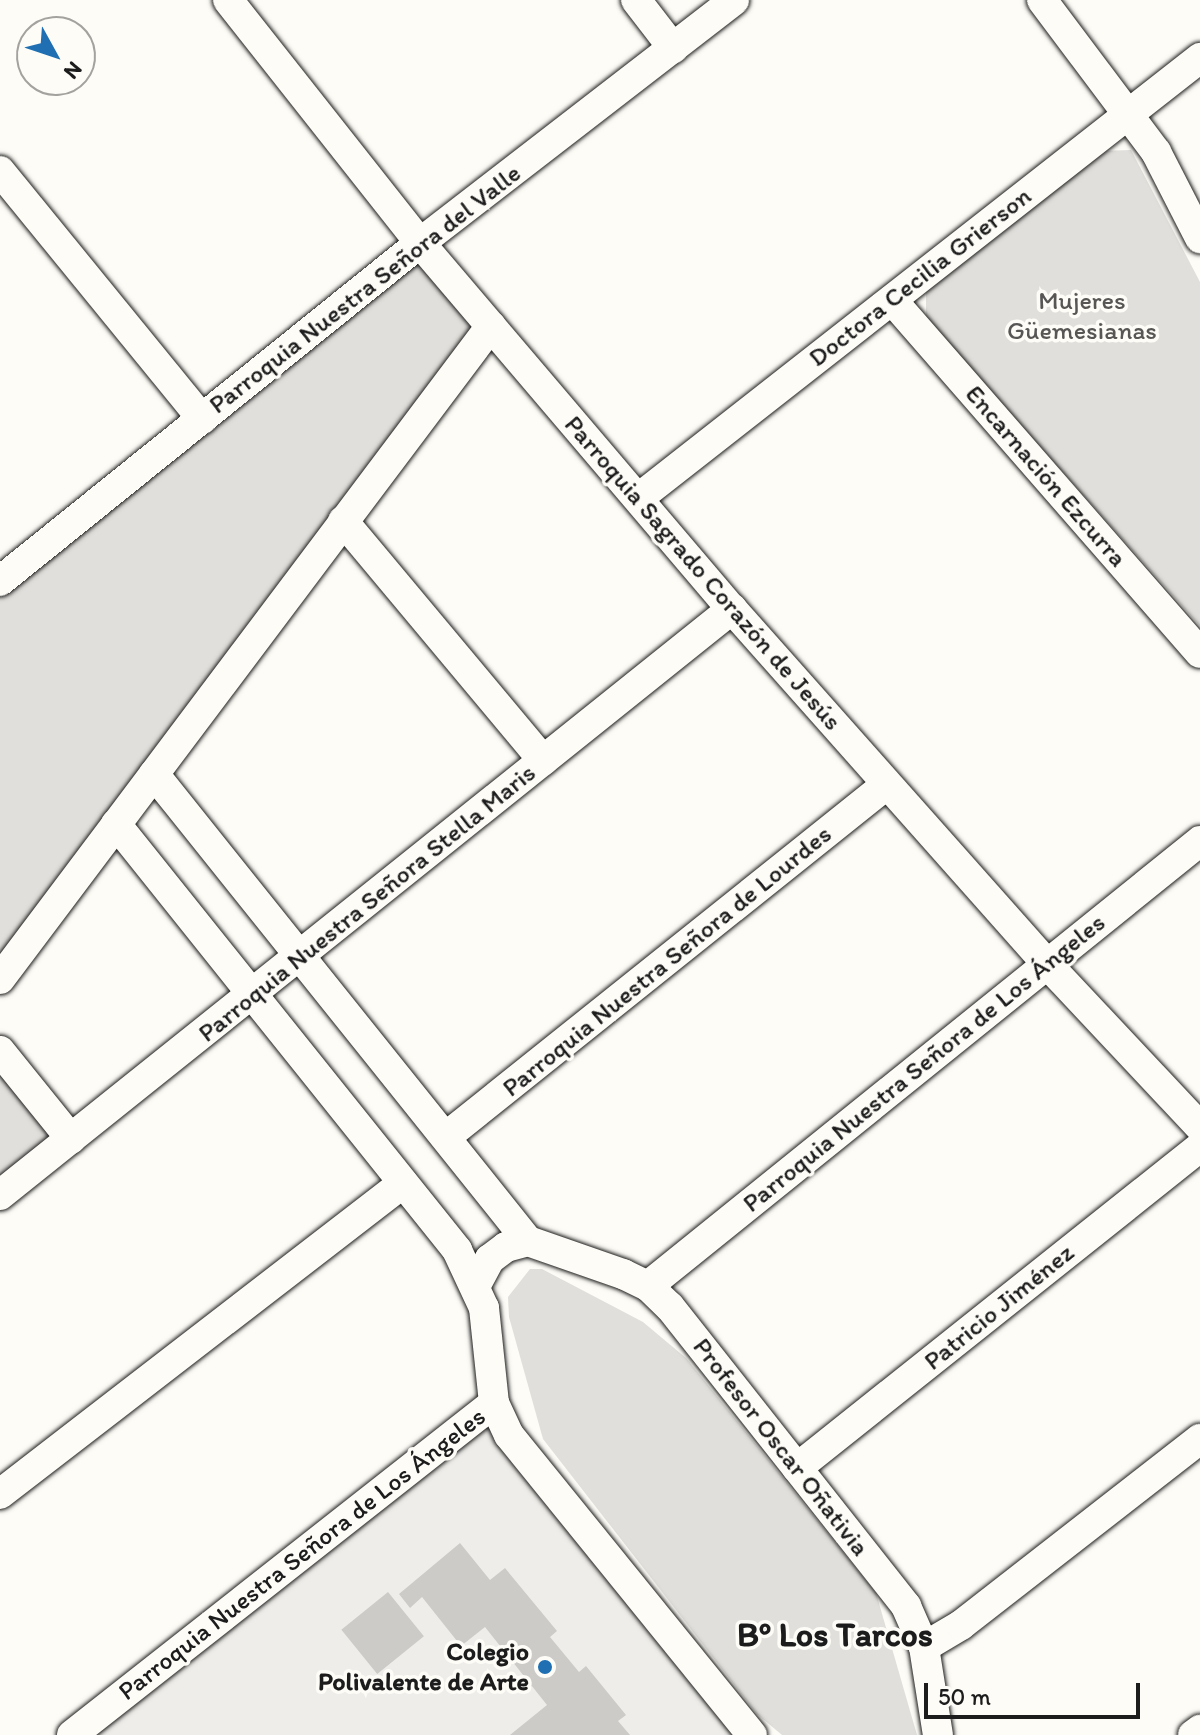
<!DOCTYPE html>
<meta charset="utf-8">
<style>
body{margin:0}
#map{position:relative;width:1200px;height:1735px;overflow:hidden;background:#fdfcf7;font-family:Itim,sans-serif}
div>[style]{position:absolute}
[style*='--x']{left:calc(var(--x)*1px);top:calc(var(--y)*1px);width:calc(var(--w)*1px);rotate:calc(var(--a)*1deg)}
.built>*{inset:0;background:#eeede9}
.green>*{inset:0;background:#e0dfdb}
.building>*{inset:0;background:#cccbc8;transform-origin:0 0}
.roads{filter:drop-shadow(0 0 2px #1c1c1c) drop-shadow(0 0 2px #1c1c1c)}
.street>*{height:30px;margin:-15px;padding:0 15px;transform-origin:15px;border-radius:15px;background:#fdfcf7}
.dots>*{width:22px;height:22px;translate:-50% -50%;box-sizing:border-box;border:4px solid #fdfcf7;border-radius:50%}
span{translate:-50% -50%;white-space:nowrap;text-align:center;line-height:1.15;-webkit-text-stroke:7px #fdfcf7;paint-order:stroke}
.street-label{font-size:26px;color:#1c1c1c}
.park-label{font-size:26px;color:#575655}
.poi-label{font-size:26px;color:#1c1c1c;font-weight:700}
.right{translate:-100% -50%;text-align:right}
.district-label{font-size:34px;color:#1c1c1c;font-weight:700}
.north{position:absolute;left:16px;top:16px;width:80px;height:80px;box-sizing:border-box;background:#fdfcf7;border:2px solid #a3a29f;border-radius:50%;rotate:130deg;font-size:22px;font-weight:700;line-height:32px;text-align:center;color:#1c1c1c}
.north::after{content:'';display:block;margin:auto;width:28px;height:36px;background:#1f6fb2;clip-path:polygon(50% 0,100% 100%,50% 72%,0 100%)}
.scale{position:absolute;left:924px;top:1683px;width:216px;height:36px;box-sizing:border-box;border:4px solid #1c1c1c;border-top:0;padding-left:10px;font-size:24px;line-height:28px;white-space:nowrap;color:#1c1c1c;-webkit-text-stroke:6px #fdfcf7;paint-order:stroke}
</style>
<div id="map">
<div class="built">
<i style="clip-path:polygon(494px 1404px,751px 1735px,74px 1735px)"></i>
</div>
<div class="green">
<i style="clip-path:polygon(1131px 150px,1200px 282px,1200px 626px,926px 318px,926px 291px,1100px 151px)"></i>
<i style="clip-path:polygon(420px 246px,488px 327px,0 979px,0 576px)"></i>
<i style="clip-path:polygon(0 1052px,70px 1139px,0 1195px)"></i>
<i style="clip-path:polygon(530px 1269px,542px 1269px,643px 1322px,686px 1358px,876px 1593px,917px 1735px,782px 1735px,757px 1714px,543px 1439px,509px 1317px,508px 1297px)"></i>
</div>
<div class="building">
<i style="clip-path:polygon(460px 1543px,490px 1580px,505px 1568px,557px 1631px,550px 1637px,579px 1672px,586px 1666px,626px 1715px,618px 1721px,630px 1735px,510px 1735px,547px 1705px,485px 1627px,461px 1646px,422px 1597px,410px 1608px,399px 1594px)"></i>
<i style="left:388px;top:1592px;width:57px;height:60px;rotate:51deg"></i>
</div>
<div class="roads">
<div class="street">
<i style="--x:228;--y:0;--w:310;--a:51.7"></i>
<i style="--x:420;--y:243;--w:481;--a:49.6"></i>
<i style="--x:732;--y:609;--w:475;--a:48.4"></i>
<i style="--x:1047;--y:964;--w:224;--a:46.8"></i>
<i style="--x:636;--y:0;--w:61;--a:52.4"></i>
<i style="--x:1042;--y:0;--w:190;--a:53.1"></i>
<i style="--x:1156;--y:152;--w:97;--a:62.9"></i>
<i style="--x:0;--y:171;--w:320;--a:50.8"></i>
<i style="--x:892;--y:300;--w:468;--a:48.9"></i>
<i style="--x:640;--y:497;--w:712;--a:-38.09"></i>
<i style="--x:343;--y:521;--w:312;--a:50.1"></i>
<i style="--x:0;--y:581;--w:539;--a:-38.83"></i>
<i style="--x:420;--y:243;--w:397;--a:-37.7"></i>
<i style="--x:154;--y:774;--w:598;--a:51.31"></i>
<i style="--x:116;--y:824;--w:546;--a:51.32"></i>
<i style="--x:457;--y:1250;--w:64;--a:65"></i>
<i style="--x:484;--y:1308;--w:96;--a:84"></i>
<i style="--x:494;--y:1403;--w:35;--a:65"></i>
<i style="--x:509;--y:1435;--w:386;--a:51"></i>
<i style="--x:0;--y:979;--w:817;--a:-53.06"></i>
<i style="--x:0;--y:1051;--w:113;--a:51.1"></i>
<i style="--x:447;--y:1136;--w:562;--a:-38.64"></i>
<i style="--x:0;--y:1195;--w:938;--a:-38.68"></i>
<i style="--x:477;--y:1283;--w:27;--a:-62"></i>
<i style="--x:490;--y:1259;--w:20;--a:-37"></i>
<i style="--x:506;--y:1247;--w:23;--a:-15"></i>
<i style="--x:528;--y:1241;--w:101;--a:19.2"></i>
<i style="--x:623;--y:1274;--w:28;--a:26"></i>
<i style="--x:648;--y:1286;--w:30;--a:44"></i>
<i style="--x:670;--y:1307;--w:381;--a:51.7"></i>
<i style="--x:906;--y:1606;--w:45;--a:66.3"></i>
<i style="--x:924;--y:1647;--w:89;--a:81"></i>
<i style="--x:648;--y:1286;--w:709;--a:-38.87"></i>
<i style="--x:797;--y:1468;--w:515;--a:-38.54"></i>
<i style="--x:0;--y:1494;--w:509;--a:-37.66"></i>
<i style="--x:924;--y:1647;--w:43;--a:-30.7"></i>
<i style="--x:961;--y:1625;--w:303;--a:-37.9"></i>
<i style="--x:72;--y:1735;--w:537;--a:-38.19"></i>
<i style="--x:1193;--y:1735;--w:9;--a:-36"></i>
</div>
</div>
<div class="dots">
<i style="left:545px;top:1667px;background:#1f6fb2"></i>
</div>
<div class="street-label">
<span style="left:920px;top:277px;rotate:-38deg">Doctora Cecilia Grierson</span>
<span style="left:365px;top:289px;rotate:-38deg">Parroquia Nuestra Señora del Valle</span>
<span style="left:1046px;top:476px;rotate:49deg">Encarnación Ezcurra</span>
<span style="left:703px;top:573px;rotate:49deg">Parroquia Sagrado Corazón de Jesús</span>
<span style="left:367px;top:903px;rotate:-39deg">Parroquia Nuestra Señora Stella Maris</span>
<span style="left:667px;top:961px;rotate:-39deg">Parroquia Nuestra Señora de Lourdes</span>
<span style="left:924px;top:1063px;rotate:-39deg">Parroquia Nuestra Señora de Los Ángeles</span>
<span style="left:999px;top:1307px;rotate:-39deg">Patricio Jiménez</span>
<span style="left:781px;top:1447px;rotate:52deg">Profesor Oscar Oñativia</span>
<span style="left:302px;top:1554px;rotate:-38deg">Parroquia Nuestra Señora de Los Ángeles</span>
</div>
<div class="park-label">
<span style="left:1082px;top:316px">Mujeres<br>Güemesianas</span>
</div>
<div class="poi-label">
<span class="right" style="left:529px;top:1667px">Colegio<br>Polivalente de Arte</span>
</div>
<div class="district-label">
<span style="left:835px;top:1635px">Bº Los Tarcos</span>
</div>
<div class="north">N</div>
<div class="scale">50 m</div>
</div>
